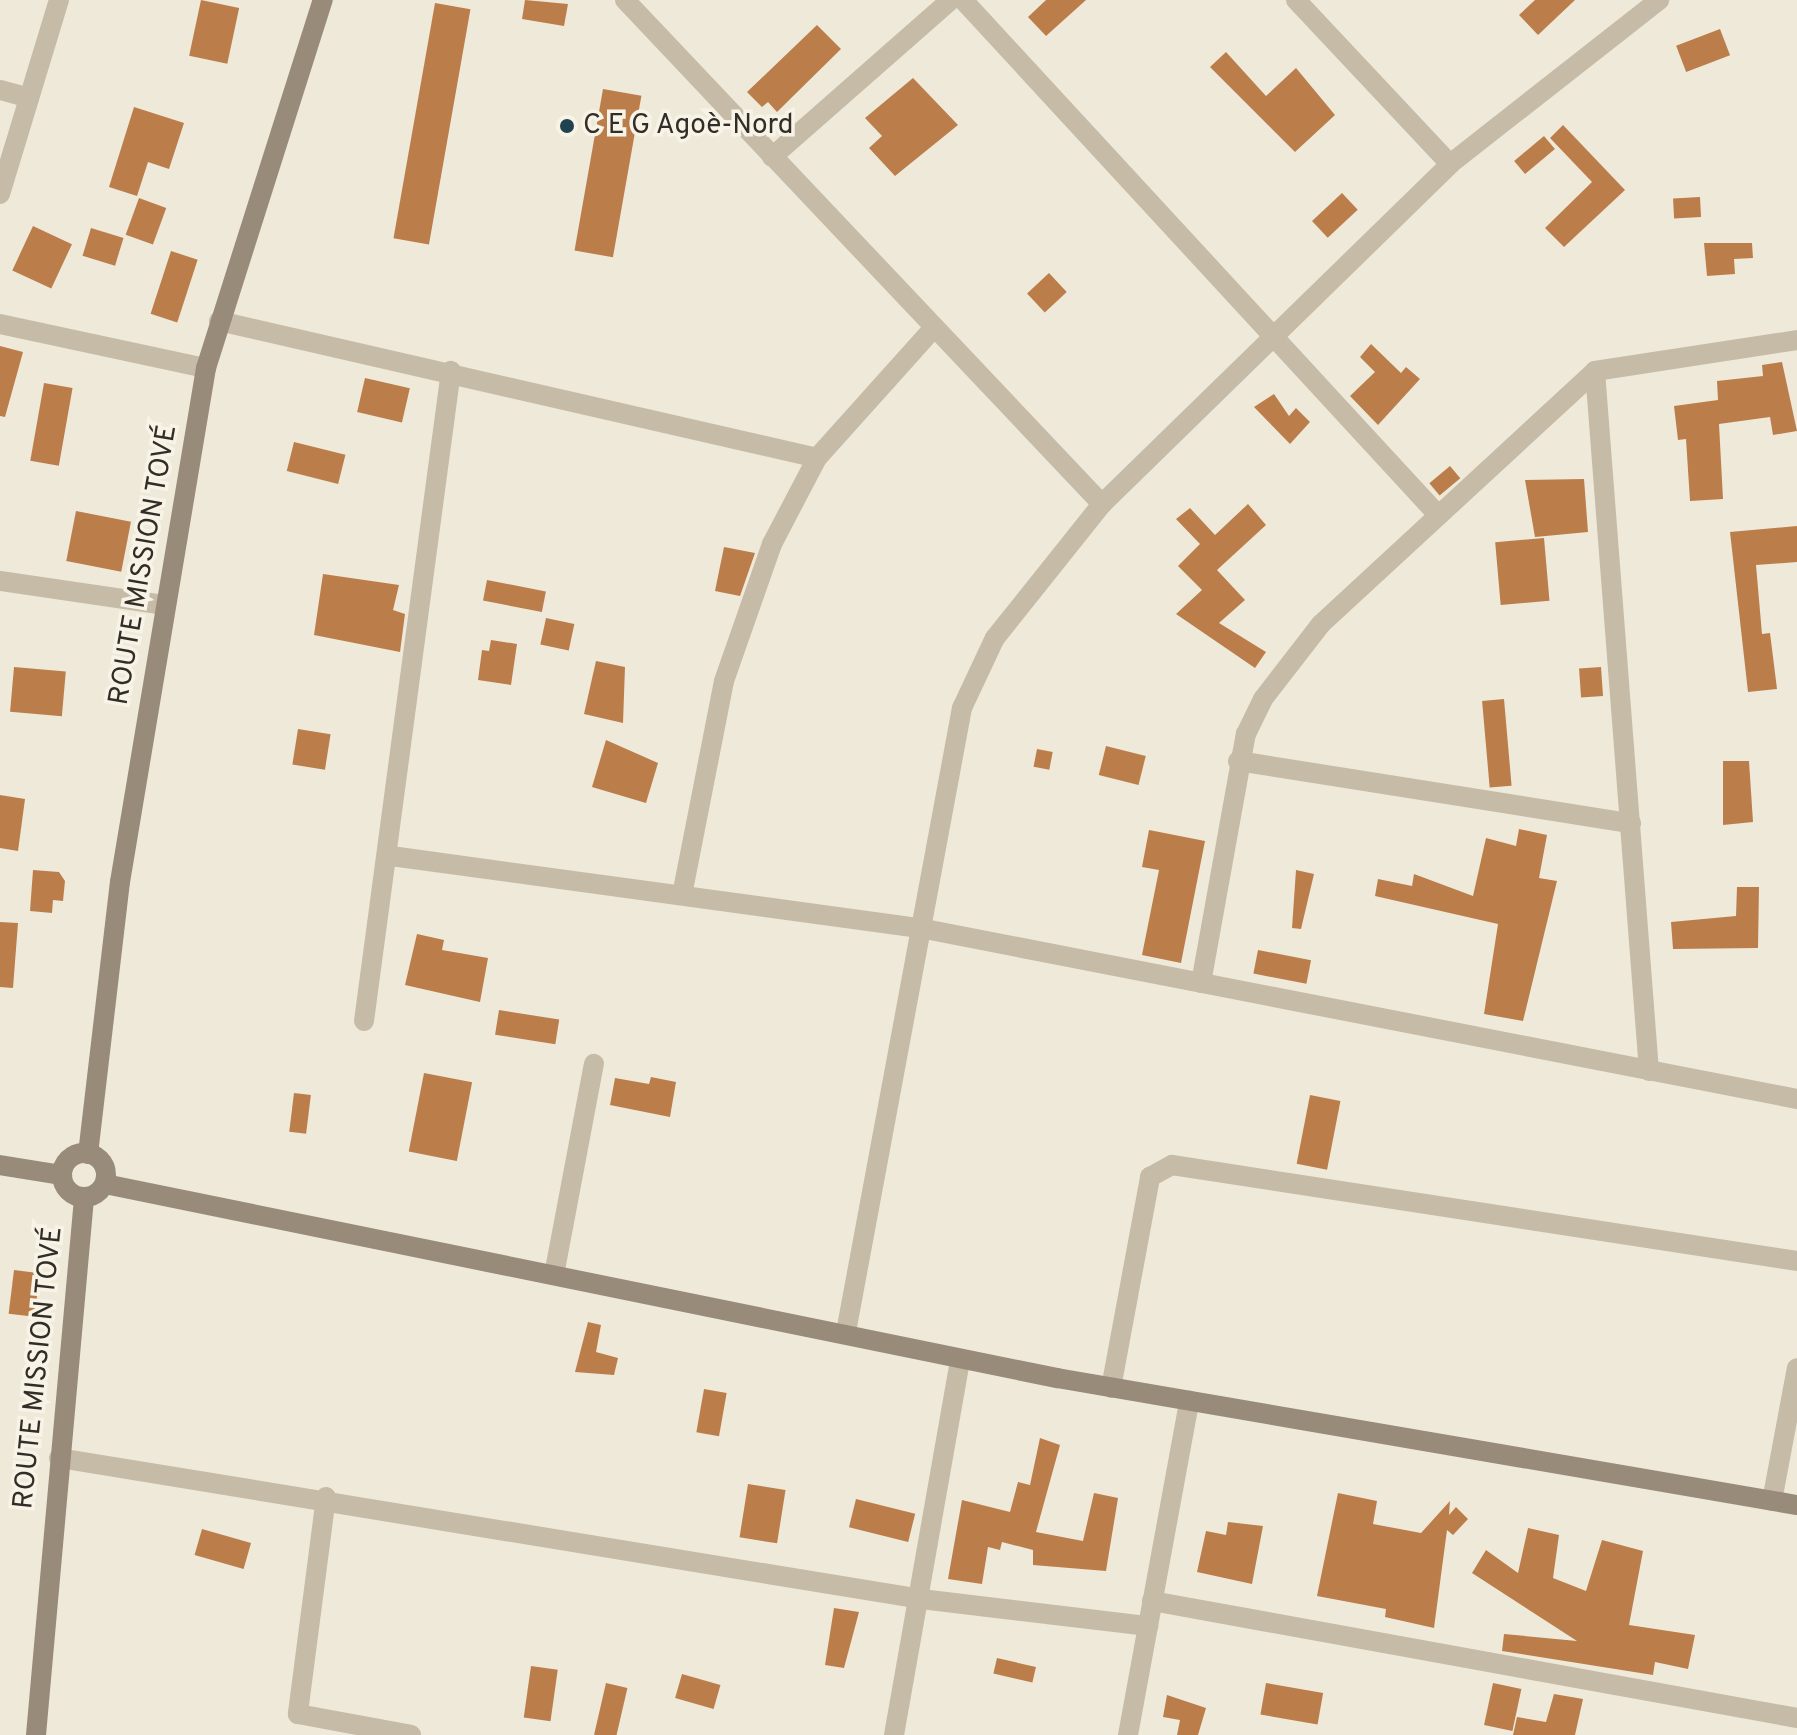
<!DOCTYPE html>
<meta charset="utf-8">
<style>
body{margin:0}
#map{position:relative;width:1797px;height:1735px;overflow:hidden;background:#efe9da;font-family:Overpass,sans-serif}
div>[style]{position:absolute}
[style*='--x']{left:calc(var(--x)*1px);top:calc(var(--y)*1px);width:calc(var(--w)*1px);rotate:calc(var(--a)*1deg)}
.building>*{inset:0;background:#bb7e4b;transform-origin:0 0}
.street>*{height:20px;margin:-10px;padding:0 10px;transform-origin:10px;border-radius:10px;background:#c6bba7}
.secondary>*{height:20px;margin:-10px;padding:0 10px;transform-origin:10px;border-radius:10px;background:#998b79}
.secondary>.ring{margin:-10px;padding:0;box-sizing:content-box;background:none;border:20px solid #998b79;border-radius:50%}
.dots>*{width:22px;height:22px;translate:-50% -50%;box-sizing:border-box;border:4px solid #f7f3e6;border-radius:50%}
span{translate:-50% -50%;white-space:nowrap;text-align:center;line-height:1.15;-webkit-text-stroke:7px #f7f3e6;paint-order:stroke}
.poi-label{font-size:28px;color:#332d27}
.left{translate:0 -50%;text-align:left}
.street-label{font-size:28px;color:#332d27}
</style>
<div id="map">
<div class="building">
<i style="left:201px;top:0;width:39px;height:57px;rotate:12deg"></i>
<i style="clip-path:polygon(525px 0,568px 4px,564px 26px,522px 19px)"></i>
<i style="clip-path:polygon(1046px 0,1086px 0,1046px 36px,1028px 17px)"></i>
<i style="clip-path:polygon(1535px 0,1575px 0,1538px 35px,1519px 15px)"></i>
<i style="left:435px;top:3px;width:36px;height:239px;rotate:10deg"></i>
<i style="clip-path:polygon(817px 25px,841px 49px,777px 112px,768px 102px,762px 107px,747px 92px)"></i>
<i style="left:1720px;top:29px;width:28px;height:47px;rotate:69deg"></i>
<i style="clip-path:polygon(1226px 52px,1266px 96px,1296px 68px,1335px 115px,1295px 152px,1210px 67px)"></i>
<i style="clip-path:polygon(913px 78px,958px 125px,895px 176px,869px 148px,882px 136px,865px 118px)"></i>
<i style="left:603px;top:89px;width:39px;height:164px;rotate:10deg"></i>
<i style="clip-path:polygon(134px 107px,184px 123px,169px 169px,148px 162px,137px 196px,109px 187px)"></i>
<i style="clip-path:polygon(1563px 125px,1625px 190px,1564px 247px,1545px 228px,1592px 182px,1550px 138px)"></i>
<i style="left:1544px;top:136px;width:17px;height:39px;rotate:50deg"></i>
<i style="left:1342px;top:193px;width:23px;height:41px;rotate:47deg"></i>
<i style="left:1700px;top:197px;width:20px;height:27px;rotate:87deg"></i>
<i style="left:139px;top:198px;width:29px;height:39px;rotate:20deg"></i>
<i style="left:33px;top:226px;width:43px;height:49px;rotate:25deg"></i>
<i style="left:91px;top:228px;width:34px;height:29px;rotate:17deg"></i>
<i style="clip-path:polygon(1704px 243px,1752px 243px,1753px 258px,1734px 259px,1735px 274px,1707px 276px)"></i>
<i style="left:171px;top:251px;width:28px;height:66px;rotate:18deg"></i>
<i style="left:1049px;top:273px;width:26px;height:30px;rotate:47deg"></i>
<i style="clip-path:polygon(1371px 344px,1401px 373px,1406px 367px,1420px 379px,1378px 425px,1350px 396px,1375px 372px,1360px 357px)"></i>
<i style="clip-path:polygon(0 346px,23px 352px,5px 417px,0 416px)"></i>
<i style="clip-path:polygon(1782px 362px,1797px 431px,1773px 435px,1770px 417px,1719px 424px,1723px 499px,1690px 501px,1686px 439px,1678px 440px,1674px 406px,1718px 400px,1717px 381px,1763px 376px,1762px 365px)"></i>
<i style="left:365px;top:378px;width:46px;height:35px;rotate:13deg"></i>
<i style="left:44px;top:383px;width:29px;height:79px;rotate:10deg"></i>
<i style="clip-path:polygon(1274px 394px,1289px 416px,1296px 408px,1310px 422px,1290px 444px,1254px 407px)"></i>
<i style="left:294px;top:442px;width:53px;height:30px;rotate:14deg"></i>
<i style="left:1450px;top:466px;width:16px;height:27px;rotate:50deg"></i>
<i style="clip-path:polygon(1584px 479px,1588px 532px,1535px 537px,1525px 480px)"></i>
<i style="clip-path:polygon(1248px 504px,1266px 525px,1217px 570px,1245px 600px,1219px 623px,1266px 652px,1255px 668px,1176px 614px,1202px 590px,1178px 566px,1200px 544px,1176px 519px,1190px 508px,1215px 535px)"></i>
<i style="left:76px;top:511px;width:56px;height:51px;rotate:11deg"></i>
<i style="clip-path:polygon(1797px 526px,1797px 562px,1756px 565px,1762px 634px,1770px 633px,1777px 689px,1748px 692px,1730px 532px)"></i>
<i style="left:1544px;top:538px;width:63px;height:49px;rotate:85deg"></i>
<i style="clip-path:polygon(724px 547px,755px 553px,740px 596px,715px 591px)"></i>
<i style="clip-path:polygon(323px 574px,399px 585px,393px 610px,405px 614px,400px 652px,314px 635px)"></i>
<i style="left:487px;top:580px;width:60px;height:21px;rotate:11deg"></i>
<i style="left:546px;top:618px;width:29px;height:27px;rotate:12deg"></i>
<i style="clip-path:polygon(491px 640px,517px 644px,511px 685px,478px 680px,482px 650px,489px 651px)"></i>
<i style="clip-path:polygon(596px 661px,625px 667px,623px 723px,584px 714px)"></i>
<i style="left:14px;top:667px;width:52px;height:45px;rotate:5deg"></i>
<i style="left:1601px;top:667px;width:29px;height:22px;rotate:86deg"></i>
<i style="left:1504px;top:699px;width:87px;height:22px;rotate:85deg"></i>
<i style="left:298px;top:729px;width:33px;height:36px;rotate:9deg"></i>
<i style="clip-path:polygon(606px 740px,658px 763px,646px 803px,592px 787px)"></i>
<i style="left:1106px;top:746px;width:41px;height:30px;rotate:14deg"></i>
<i style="left:1037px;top:749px;width:16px;height:18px;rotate:11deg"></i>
<i style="clip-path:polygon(1723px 761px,1749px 761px,1753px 822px,1723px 825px)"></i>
<i style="clip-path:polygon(0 795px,25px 799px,18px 851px,0 848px)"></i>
<i style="clip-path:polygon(1519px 829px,1547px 835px,1539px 878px,1557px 881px,1523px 1021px,1484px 1014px,1498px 924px,1375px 896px,1378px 879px,1412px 886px,1414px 874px,1473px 896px,1486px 838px,1516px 846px)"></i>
<i style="clip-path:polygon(1149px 830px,1205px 841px,1181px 963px,1142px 955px,1159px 870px,1142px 867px)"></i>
<i style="clip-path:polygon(33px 870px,59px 872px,65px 881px,63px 901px,53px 900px,52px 913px,30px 911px)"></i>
<i style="clip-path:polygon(1296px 870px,1314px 874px,1301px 929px,1292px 928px)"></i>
<i style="clip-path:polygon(1737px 887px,1759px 887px,1758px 948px,1673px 949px,1671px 922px,1736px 916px)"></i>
<i style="clip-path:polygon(0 922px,18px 923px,13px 988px,0 987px)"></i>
<i style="clip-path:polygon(417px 934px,444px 940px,442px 950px,488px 958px,480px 1002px,405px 985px)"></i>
<i style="left:1258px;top:950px;width:54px;height:24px;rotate:11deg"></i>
<i style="left:499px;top:1010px;width:61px;height:25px;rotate:9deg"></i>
<i style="left:424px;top:1073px;width:49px;height:80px;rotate:11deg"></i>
<i style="clip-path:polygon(651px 1077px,676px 1082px,670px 1117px,610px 1105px,615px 1078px,649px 1084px)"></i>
<i style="left:294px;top:1093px;width:17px;height:39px;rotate:7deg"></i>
<i style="left:1310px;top:1095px;width:31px;height:70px;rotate:11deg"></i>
<i style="left:14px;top:1270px;width:26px;height:44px;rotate:7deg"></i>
<i style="clip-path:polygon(588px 1322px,601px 1325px,596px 1352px,618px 1358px,614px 1375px,575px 1372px)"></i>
<i style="left:704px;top:1389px;width:23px;height:44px;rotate:10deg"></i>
<i style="clip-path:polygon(1040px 1438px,1060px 1445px,1036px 1532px,1083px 1541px,1094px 1493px,1118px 1498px,1106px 1571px,1033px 1565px,1033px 1550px,1002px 1542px,1000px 1550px,988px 1547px,982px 1584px,948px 1579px,962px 1500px,1010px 1512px,1018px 1482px,1030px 1485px)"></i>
<i style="left:748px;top:1484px;width:38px;height:54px;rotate:9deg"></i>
<i style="clip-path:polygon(1338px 1493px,1377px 1501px,1373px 1524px,1421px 1533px,1450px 1501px,1449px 1515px,1456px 1507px,1468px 1519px,1453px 1535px,1447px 1530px,1434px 1628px,1385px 1617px,1386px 1609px,1317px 1596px)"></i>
<i style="left:856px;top:1499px;width:61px;height:29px;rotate:14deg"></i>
<i style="clip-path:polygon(1228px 1522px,1263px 1526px,1252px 1584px,1197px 1572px,1206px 1531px,1226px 1535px)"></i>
<i style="clip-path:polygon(1528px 1528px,1559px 1535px,1553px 1578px,1586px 1591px,1602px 1540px,1643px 1551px,1629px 1625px,1695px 1635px,1688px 1669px,1655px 1662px,1653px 1675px,1502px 1651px,1504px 1634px,1577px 1641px,1472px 1573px,1486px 1550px,1518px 1573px)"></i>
<i style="left:202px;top:1529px;width:51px;height:27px;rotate:16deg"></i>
<i style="clip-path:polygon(834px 1608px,859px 1612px,844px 1668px,825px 1665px)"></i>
<i style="left:997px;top:1658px;width:40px;height:16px;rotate:13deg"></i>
<i style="left:531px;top:1666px;width:27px;height:52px;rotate:8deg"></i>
<i style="left:682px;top:1674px;width:40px;height:25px;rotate:16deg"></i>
<i style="left:606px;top:1683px;width:22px;height:53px;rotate:13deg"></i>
<i style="left:1266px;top:1683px;width:58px;height:32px;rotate:10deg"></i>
<i style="left:1493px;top:1683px;width:29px;height:43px;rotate:12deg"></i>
<i style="clip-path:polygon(1554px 1694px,1583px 1699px,1575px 1735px,1513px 1735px,1517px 1717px,1546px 1722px)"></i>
<i style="clip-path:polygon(1167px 1695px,1206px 1708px,1198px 1735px,1177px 1735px,1180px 1720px,1163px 1717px)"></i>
</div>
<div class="street">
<i style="--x:625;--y:0;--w:694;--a:46.58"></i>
<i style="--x:963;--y:0;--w:701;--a:47.31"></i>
<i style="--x:1296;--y:0;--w:225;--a:46.8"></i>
<i style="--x:0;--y:90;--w:30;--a:15"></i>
<i style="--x:772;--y:157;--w:238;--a:-41.3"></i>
<i style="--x:0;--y:194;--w:203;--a:-73.1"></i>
<i style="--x:219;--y:321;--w:613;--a:12.9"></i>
<i style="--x:0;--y:324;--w:211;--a:12.1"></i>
<i style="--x:1595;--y:371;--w:702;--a:85.59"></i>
<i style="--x:0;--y:581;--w:167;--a:8.3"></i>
<i style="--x:1238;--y:761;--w:398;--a:9"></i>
<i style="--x:391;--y:856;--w:539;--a:7.78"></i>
<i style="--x:925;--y:929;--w:888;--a:11.03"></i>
<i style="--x:683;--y:890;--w:213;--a:-78.9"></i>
<i style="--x:724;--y:681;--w:145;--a:-70.7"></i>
<i style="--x:772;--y:544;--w:97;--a:-62.4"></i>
<i style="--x:817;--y:458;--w:171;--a:-48.1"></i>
<i style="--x:1201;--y:983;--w:253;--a:-79.8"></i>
<i style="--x:1246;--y:734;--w:39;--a:-64"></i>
<i style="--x:1263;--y:699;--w:95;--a:-52.3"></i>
<i style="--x:1321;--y:624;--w:373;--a:-42.7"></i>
<i style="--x:1595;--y:371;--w:204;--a:-8.7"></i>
<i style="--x:364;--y:1021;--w:656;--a:-82.38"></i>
<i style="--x:554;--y:1275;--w:215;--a:-79.3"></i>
<i style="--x:846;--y:1332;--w:635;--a:-79.47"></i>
<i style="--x:962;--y:708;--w:77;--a:-64.8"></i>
<i style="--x:995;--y:638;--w:171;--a:-51.4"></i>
<i style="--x:1102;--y:504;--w:487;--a:-44.3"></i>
<i style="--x:1450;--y:164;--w:266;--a:-38.1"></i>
<i style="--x:1111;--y:1388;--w:215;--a:-79.5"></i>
<i style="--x:1150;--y:1177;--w:25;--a:-29"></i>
<i style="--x:1172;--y:1165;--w:632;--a:8.73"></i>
<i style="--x:59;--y:1458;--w:873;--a:9.29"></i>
<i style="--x:921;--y:1599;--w:229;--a:6.8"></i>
<i style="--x:326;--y:1497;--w:219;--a:97.4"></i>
<i style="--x:298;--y:1714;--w:115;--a:10.5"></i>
<i style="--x:1772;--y:1501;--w:135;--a:-79.4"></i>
<i style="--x:1152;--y:1601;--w:656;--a:10.28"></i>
<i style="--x:894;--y:1735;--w:382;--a:-80"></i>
<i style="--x:1128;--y:1735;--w:340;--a:-79.6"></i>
</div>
<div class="secondary">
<i class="ring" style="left:62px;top:1153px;width:24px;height:24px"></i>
<i style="--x:88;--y:1154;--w:274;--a:-83.3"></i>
<i style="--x:120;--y:882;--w:521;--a:-80.5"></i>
<i style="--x:206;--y:368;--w:386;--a:-72.4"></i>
<i style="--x:0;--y:1165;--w:63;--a:9.2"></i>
<i style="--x:105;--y:1184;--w:972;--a:11.52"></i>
<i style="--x:1057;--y:1378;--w:751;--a:9.74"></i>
<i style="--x:36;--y:1735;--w:539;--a:-84.89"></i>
</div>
<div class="dots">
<i style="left:567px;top:126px;background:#204350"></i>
</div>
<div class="poi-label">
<span class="left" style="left:583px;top:126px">C E G Agoè-Nord</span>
</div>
<div class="street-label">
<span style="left:144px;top:565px;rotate:-80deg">ROUTE MISSION TOVÉ</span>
<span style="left:39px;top:1368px;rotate:-84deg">ROUTE MISSION TOVÉ</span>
</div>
</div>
